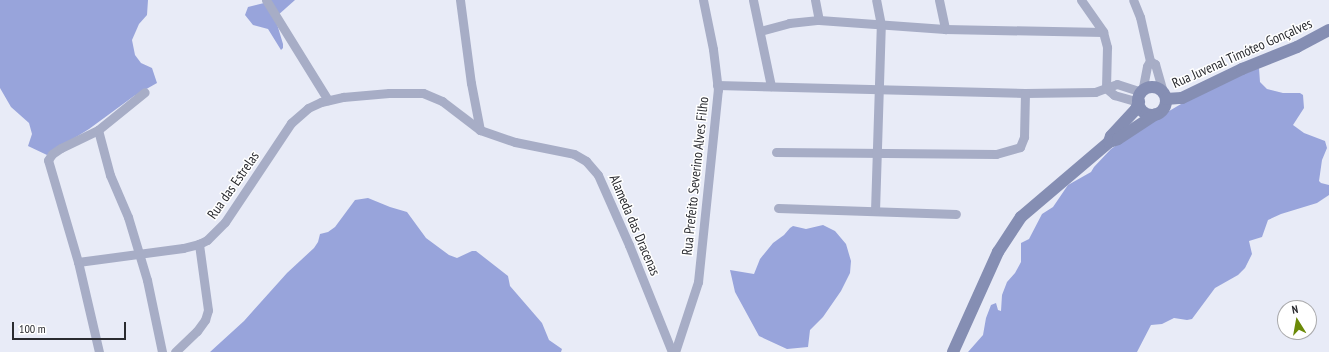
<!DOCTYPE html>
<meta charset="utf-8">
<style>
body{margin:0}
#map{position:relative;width:1329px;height:352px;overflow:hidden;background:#e8ebf7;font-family:"PT Sans Narrow",sans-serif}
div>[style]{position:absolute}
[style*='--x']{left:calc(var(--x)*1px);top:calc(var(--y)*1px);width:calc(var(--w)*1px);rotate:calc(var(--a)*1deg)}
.forest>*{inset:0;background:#98a4db}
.street>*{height:9px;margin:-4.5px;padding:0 4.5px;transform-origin:4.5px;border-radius:4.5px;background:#a7adc6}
.secondary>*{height:12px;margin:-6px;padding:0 6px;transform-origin:6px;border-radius:6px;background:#858eb3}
.secondary>.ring{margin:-6px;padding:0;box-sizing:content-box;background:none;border:12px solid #858eb3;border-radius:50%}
span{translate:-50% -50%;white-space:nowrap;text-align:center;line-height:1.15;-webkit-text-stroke:3px #fff;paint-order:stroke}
.street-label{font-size:14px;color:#2a2b30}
.north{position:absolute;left:1277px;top:300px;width:40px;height:40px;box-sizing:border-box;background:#fff;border:1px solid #aaaaac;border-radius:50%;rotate:349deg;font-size:11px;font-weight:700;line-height:16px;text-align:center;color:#2a2b30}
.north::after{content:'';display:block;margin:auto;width:14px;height:18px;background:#6b8a08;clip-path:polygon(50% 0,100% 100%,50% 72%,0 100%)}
.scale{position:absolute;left:12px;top:322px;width:114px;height:18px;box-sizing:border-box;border:2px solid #2a2b30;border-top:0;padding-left:5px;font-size:12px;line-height:14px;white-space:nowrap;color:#2a2b30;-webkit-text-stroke:3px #fff;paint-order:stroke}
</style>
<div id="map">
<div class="forest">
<i style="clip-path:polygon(0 0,148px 0,147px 15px,139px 24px,132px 40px,135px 55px,141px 63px,152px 68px,157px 83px,134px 96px,89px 129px,47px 155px,28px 146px,32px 134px,29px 123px,11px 107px,0 88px)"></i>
<i style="clip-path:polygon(264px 0,295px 0,277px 16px,277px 24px,283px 44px,283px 48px,281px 50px,268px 29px,253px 25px,245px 15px,248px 7px,264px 3px)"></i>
<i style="clip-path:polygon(1259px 68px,1260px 82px,1267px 89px,1283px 93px,1300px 93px,1303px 95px,1304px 108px,1293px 125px,1304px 133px,1325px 141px,1327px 148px,1322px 160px,1319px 181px,1321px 183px,1329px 185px,1329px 195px,1317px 203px,1281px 214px,1268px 220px,1262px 237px,1249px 241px,1252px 254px,1245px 268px,1238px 275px,1215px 288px,1192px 319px,1187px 320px,1174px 318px,1162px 324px,1151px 325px,1137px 352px,968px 352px,983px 335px,986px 318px,991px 305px,996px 303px,998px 310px,1001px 311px,1002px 295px,1007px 282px,1015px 273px,1021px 262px,1021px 243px,1029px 239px,1042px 214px,1053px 207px,1068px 185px,1091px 172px,1094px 167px,1111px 149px,1147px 124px,1210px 87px)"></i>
<i style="clip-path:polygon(368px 198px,390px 207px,407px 212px,426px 238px,449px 255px,457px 258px,472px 251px,476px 251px,508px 276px,510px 286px,542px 323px,549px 340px,562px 349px,561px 352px,210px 352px,244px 321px,287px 273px,314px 248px,318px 242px,320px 234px,328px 232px,335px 227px,355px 200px)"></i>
<i style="clip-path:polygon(823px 225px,835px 231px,846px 244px,851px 261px,850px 273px,841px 291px,823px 317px,810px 330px,808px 347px,787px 349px,759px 336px,735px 292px,730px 270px,754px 274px,760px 259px,773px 243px,784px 235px,790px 228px,793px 226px,806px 229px)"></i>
</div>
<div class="street">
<i style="--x:266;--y:0;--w:118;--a:58.2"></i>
<i style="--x:460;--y:0;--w:84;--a:82.5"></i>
<i style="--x:471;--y:83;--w:48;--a:79.2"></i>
<i style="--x:480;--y:130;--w:37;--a:19"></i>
<i style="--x:515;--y:142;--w:60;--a:11.5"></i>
<i style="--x:574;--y:154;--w:14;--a:30"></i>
<i style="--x:586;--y:161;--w:18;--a:49"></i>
<i style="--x:598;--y:175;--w:77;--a:66.1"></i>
<i style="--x:629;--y:245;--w:115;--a:68.1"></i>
<i style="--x:753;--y:0;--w:88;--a:78.2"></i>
<i style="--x:815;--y:0;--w:20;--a:79"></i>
<i style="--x:939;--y:0;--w:30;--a:78"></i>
<i style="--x:1081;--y:0;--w:39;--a:55"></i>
<i style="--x:1103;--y:32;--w:16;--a:75"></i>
<i style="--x:1107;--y:47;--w:41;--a:91.4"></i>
<i style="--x:760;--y:31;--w:30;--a:-15"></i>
<i style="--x:789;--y:23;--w:30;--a:-6"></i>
<i style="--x:819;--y:20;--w:126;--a:4.1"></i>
<i style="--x:945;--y:29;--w:158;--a:1.1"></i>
<i style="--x:1150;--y:61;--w:6;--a:31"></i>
<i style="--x:1155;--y:64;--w:29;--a:74"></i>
<i style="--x:717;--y:85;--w:308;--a:1.5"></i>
<i style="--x:1025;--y:93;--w:70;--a:-0.8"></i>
<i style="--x:1095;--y:92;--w:23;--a:-20"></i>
<i style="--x:1117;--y:84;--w:26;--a:18"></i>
<i style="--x:1142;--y:92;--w:26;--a:-79"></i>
<i style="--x:1147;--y:66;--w:6;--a:-59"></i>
<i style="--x:1150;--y:61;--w:45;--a:-102.8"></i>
<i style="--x:1140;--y:17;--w:18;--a:-112"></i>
<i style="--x:1106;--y:88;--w:11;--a:41"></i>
<i style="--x:1114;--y:95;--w:26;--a:16"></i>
<i style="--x:98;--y:130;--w:47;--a:75.1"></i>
<i style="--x:110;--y:175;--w:46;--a:66.8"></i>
<i style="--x:128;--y:217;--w:66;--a:73.2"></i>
<i style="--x:147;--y:280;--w:74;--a:78.2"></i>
<i style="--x:776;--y:152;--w:220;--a:0.5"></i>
<i style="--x:996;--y:154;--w:25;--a:-16"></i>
<i style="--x:1020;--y:147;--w:11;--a:-68"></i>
<i style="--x:1024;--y:137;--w:44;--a:-88.7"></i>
<i style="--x:778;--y:208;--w:178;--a:1.9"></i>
<i style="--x:875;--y:211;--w:186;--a:-88.2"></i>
<i style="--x:881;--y:25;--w:25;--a:-101"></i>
<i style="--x:78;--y:262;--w:106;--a:-7.6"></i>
<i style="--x:183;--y:248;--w:16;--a:-14"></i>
<i style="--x:199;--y:244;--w:9;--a:-27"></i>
<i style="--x:207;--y:240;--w:25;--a:-45"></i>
<i style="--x:225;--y:222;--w:119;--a:-56.3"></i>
<i style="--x:291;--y:123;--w:23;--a:-41"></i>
<i style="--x:308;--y:108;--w:14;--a:-25"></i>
<i style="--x:321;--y:102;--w:23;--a:-13"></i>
<i style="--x:343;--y:97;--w:46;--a:-5"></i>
<i style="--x:389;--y:93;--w:34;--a:0"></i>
<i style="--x:423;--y:93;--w:21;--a:23"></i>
<i style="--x:442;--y:101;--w:48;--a:37.3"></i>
<i style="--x:99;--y:352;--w:92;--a:-103.1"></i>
<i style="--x:78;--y:262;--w:106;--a:-106.4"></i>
<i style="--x:48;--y:160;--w:7;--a:-56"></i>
<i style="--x:52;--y:154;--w:11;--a:-34"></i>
<i style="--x:61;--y:148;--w:41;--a:-25.9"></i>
<i style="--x:98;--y:130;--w:60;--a:-39"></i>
<i style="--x:175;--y:352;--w:30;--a:-44"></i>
<i style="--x:197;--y:331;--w:14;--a:-54"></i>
<i style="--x:205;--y:320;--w:10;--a:-73"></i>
<i style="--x:208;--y:310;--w:67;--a:-97.8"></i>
<i style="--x:675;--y:352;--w:74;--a:-71.8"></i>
<i style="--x:698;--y:282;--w:193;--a:-84.1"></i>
<i style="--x:718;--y:90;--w:41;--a:-97"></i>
<i style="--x:713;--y:49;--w:50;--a:-101.5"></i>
</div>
<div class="secondary">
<i class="ring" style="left:1138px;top:87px;width:16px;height:16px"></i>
<i style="--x:1166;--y:99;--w:16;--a:-4"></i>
<i style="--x:1182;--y:98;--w:67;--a:-25.8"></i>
<i style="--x:1242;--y:69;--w:59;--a:-21.8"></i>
<i style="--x:1297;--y:47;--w:36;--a:-28"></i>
<i style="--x:1109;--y:142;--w:6;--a:-72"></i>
<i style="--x:1111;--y:136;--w:37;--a:-47"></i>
<i style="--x:1136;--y:109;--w:8;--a:-67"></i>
<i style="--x:953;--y:352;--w:110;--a:-65.8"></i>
<i style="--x:998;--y:252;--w:42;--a:-56.7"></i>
<i style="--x:1021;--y:217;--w:116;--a:-40.4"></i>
<i style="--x:1109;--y:142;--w:9;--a:-18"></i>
<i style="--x:1118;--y:139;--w:45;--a:-33.3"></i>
</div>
<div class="street-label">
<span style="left:1242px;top:53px;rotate:-24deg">Rua Juvenal Timóteo Gonçalves</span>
<span style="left:695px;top:176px;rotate:-84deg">Rua Prefeito Severino Alves Filho</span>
<span style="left:233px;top:185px;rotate:-55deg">Rua das Estrelas</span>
<span style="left:635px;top:225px;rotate:67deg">Alameda das Dracenas</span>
</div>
<div class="north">N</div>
<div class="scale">100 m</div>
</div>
